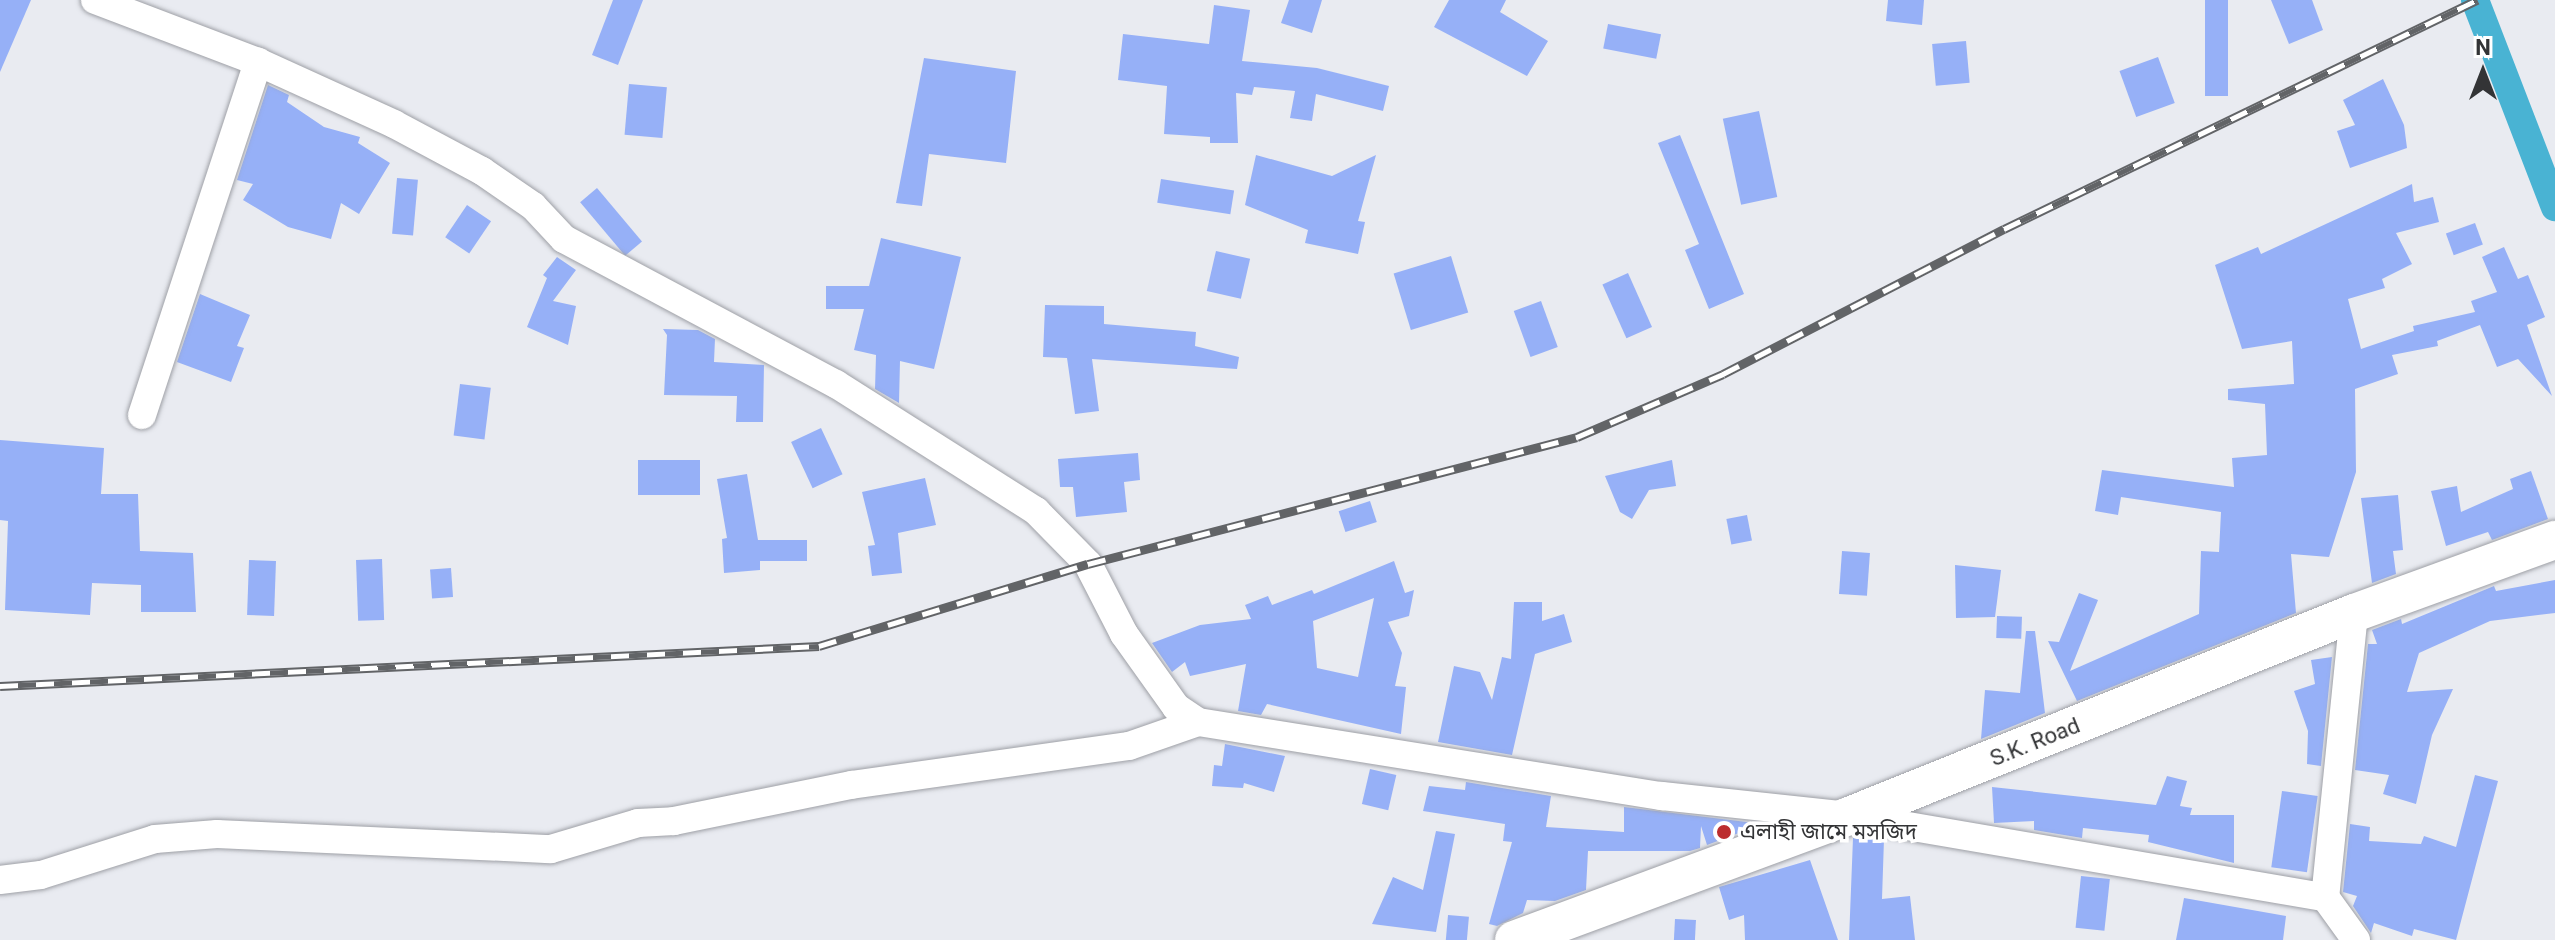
<!DOCTYPE html>
<meta charset="utf-8">
<style>
body{margin:0}
#map{position:relative;width:2555px;height:940px;overflow:hidden;background:#e9ebf1;font-family:Roboto,"Noto Sans Bengali",sans-serif}
div>[style]{position:absolute}
[style*='--x']{left:calc(var(--x)*1px);top:calc(var(--y)*1px);width:calc(var(--w)*1px);rotate:calc(var(--a)*1deg)}
.canal>*{height:28px;margin:-14px;padding:0 14px;transform-origin:14px;border-radius:14px;background:#49b3d3}
.building>*{inset:0;background:#96b0f7;transform-origin:0 0}
.roads{filter:drop-shadow(0 0 2px #9ea0a6) drop-shadow(0 0 2px #9ea0a6)}
.minor>*{height:28px;margin:-14px;padding:0 14px;transform-origin:14px;border-radius:14px;background:#fff}
.secondary>*{height:38px;margin:-19px;padding:0 19px;transform-origin:19px;border-radius:19px;background:#fff}
.rail>*{height:9px;margin-top:-4.5px;transform-origin:0;background:repeating-linear-gradient(90deg,#fff 0 18px,#626467 0 36px);box-sizing:border-box;border-block:2px solid #626467}
.dots>*{width:22px;height:22px;translate:-50% -50%;box-sizing:border-box;border:4px solid #fff;border-radius:50%}
span{translate:-50% -50%;white-space:nowrap;text-align:center;line-height:1.15;-webkit-text-stroke:7px #fff;paint-order:stroke}
.street-label{font-size:22px;color:#333436}
.poi-label{font-size:22px;color:#333436}
.left{translate:0 -50%;text-align:left}
.north{position:absolute;left:2443px;top:32px;width:80px;height:80px;-webkit-text-stroke:6px #fff;paint-order:stroke;rotate:0deg;font-size:22px;font-weight:700;line-height:32px;text-align:center;color:#333436}
.north::after{content:'';display:block;margin:auto;width:28px;height:36px;background:#333436;clip-path:polygon(50% 0,100% 100%,50% 72%,0 100%)}
</style>
<div id="map">
<div class="canal">
<i style="--x:2475;--y:0;--w:222;--a:68.9"></i>
</div>
<div class="building">
<i style="clip-path:polygon(0 0,31px 0,0 72px)"></i>
<i style="clip-path:polygon(613px 0,643px 0,618px 65px,592px 55px)"></i>
<i style="clip-path:polygon(1289px 0,1322px 0,1312px 33px,1281px 23px)"></i>
<i style="clip-path:polygon(1449px 0,1506px 0,1500px 12px,1548px 41px,1527px 76px,1434px 27px)"></i>
<i style="clip-path:polygon(1888px 0,1924px 0,1922px 25px,1886px 21px)"></i>
<i style="left:2205px;top:0;width:23px;height:96px"></i>
<i style="clip-path:polygon(2271px 0,2312px 0,2323px 30px,2289px 44px)"></i>
<i style="clip-path:polygon(1214px 5px,1250px 10px,1242px 61px,1317px 68px,1389px 86px,1383px 111px,1316px 94px,1312px 121px,1290px 118px,1295px 91px,1254px 87px,1252px 95px,1236px 93px,1238px 143px,1210px 143px,1210px 137px,1164px 134px,1167px 86px,1118px 80px,1123px 34px,1209px 44px)"></i>
<i style="left:1608px;top:24px;width:54px;height:25px;rotate:11deg"></i>
<i style="left:1966px;top:41px;width:42px;height:34px;rotate:85deg"></i>
<i style="left:2158px;top:57px;width:49px;height:41px;rotate:70deg"></i>
<i style="clip-path:polygon(924px 58px,1016px 71px,1006px 163px,929px 154px,922px 206px,896px 203px)"></i>
<i style="clip-path:polygon(2383px 79px,2404px 125px,2407px 148px,2350px 168px,2337px 131px,2355px 125px,2343px 100px)"></i>
<i style="left:629px;top:84px;width:38px;height:51px;rotate:5deg"></i>
<i style="clip-path:polygon(268px 85px,289px 95px,287px 102px,324px 127px,360px 137px,358px 143px,390px 163px,359px 214px,341px 203px,331px 239px,288px 227px,243px 200px,253px 184px,237px 180px)"></i>
<i style="left:1759px;top:111px;width:88px;height:37px;rotate:78deg"></i>
<i style="clip-path:polygon(1680px 135px,1744px 294px,1709px 309px,1685px 250px,1699px 244px,1658px 143px)"></i>
<i style="clip-path:polygon(1256px 155px,1332px 176px,1376px 155px,1358px 221px,1365px 222px,1358px 254px,1305px 243px,1308px 230px,1245px 205px)"></i>
<i style="left:397px;top:178px;width:21px;height:56px;rotate:5deg"></i>
<i style="left:1161px;top:179px;width:74px;height:24px;rotate:9deg"></i>
<i style="clip-path:polygon(2412px 184px,2414px 202px,2433px 197px,2439px 222px,2396px 233px,2412px 264px,2382px 279px,2385px 288px,2348px 299px,2361px 349px,2414px 331px,2413px 326px,2475px 312px,2471px 301px,2497px 292px,2482px 257px,2504px 247px,2518px 279px,2528px 275px,2545px 317px,2527px 325px,2552px 396px,2518px 359px,2497px 367px,2480px 325px,2437px 341px,2438px 346px,2392px 355px,2398px 374px,2355px 389px,2356px 472px,2329px 557px,2291px 554px,2296px 613px,2077px 701px,2048px 641px,2059px 642px,2079px 593px,2098px 600px,2070px 671px,2199px 614px,2201px 551px,2219px 552px,2221px 512px,2121px 497px,2118px 515px,2095px 511px,2102px 470px,2234px 487px,2232px 458px,2267px 455px,2265px 404px,2228px 400px,2228px 389px,2294px 384px,2292px 341px,2242px 349px,2215px 265px,2258px 247px,2261px 254px)"></i>
<i style="left:597px;top:188px;width:70px;height:22px;rotate:50deg"></i>
<i style="left:467px;top:205px;width:29px;height:39px;rotate:34deg"></i>
<i style="left:2475px;top:223px;width:23px;height:31px;rotate:70deg"></i>
<i style="clip-path:polygon(881px 238px,961px 257px,934px 369px,900px 361px,899px 403px,875px 389px,876px 355px,854px 350px,864px 309px,826px 309px,826px 286px,869px 286px)"></i>
<i style="left:1216px;top:251px;width:35px;height:41px;rotate:13deg"></i>
<i style="left:1451px;top:256px;width:59px;height:60px;rotate:73deg"></i>
<i style="clip-path:polygon(557px 257px,576px 270px,553px 301px,576px 306px,568px 345px,527px 327px,547px 278px,543px 275px)"></i>
<i style="left:1628px;top:273px;width:59px;height:28px;rotate:66deg"></i>
<i style="clip-path:polygon(200px 294px,250px 315px,237px 346px,244px 348px,231px 382px,177px 362px)"></i>
<i style="left:1541px;top:301px;width:49px;height:29px;rotate:70deg"></i>
<i style="clip-path:polygon(1045px 305px,1104px 306px,1104px 324px,1196px 332px,1195px 346px,1239px 357px,1237px 369px,1092px 359px,1099px 411px,1075px 414px,1067px 358px,1043px 357px)"></i>
<i style="clip-path:polygon(663px 329px,698px 330px,715px 339px,714px 362px,764px 365px,763px 422px,736px 422px,737px 396px,664px 395px,667px 335px)"></i>
<i style="left:460px;top:384px;width:31px;height:52px;rotate:7deg"></i>
<i style="left:821px;top:428px;width:51px;height:33px;rotate:65deg"></i>
<i style="clip-path:polygon(0 440px,104px 448px,101px 494px,138px 494px,140px 551px,193px 553px,196px 612px,141px 612px,141px 585px,92px 583px,90px 615px,5px 610px,8px 521px,0 520px)"></i>
<i style="clip-path:polygon(1138px 453px,1140px 480px,1124px 482px,1127px 512px,1076px 517px,1073px 487px,1060px 487px,1058px 459px)"></i>
<i style="left:638px;top:460px;width:62px;height:35px"></i>
<i style="clip-path:polygon(1672px 460px,1676px 486px,1649px 490px,1632px 519px,1620px 512px,1605px 476px)"></i>
<i style="clip-path:polygon(2531px 471px,2548px 519px,2492px 540px,2488px 532px,2446px 546px,2431px 491px,2457px 486px,2461px 512px,2513px 489px,2510px 479px)"></i>
<i style="clip-path:polygon(747px 474px,758px 540px,807px 540px,807px 561px,760px 561px,760px 570px,724px 573px,722px 539px,727px 538px,717px 479px)"></i>
<i style="clip-path:polygon(925px 478px,936px 525px,898px 533px,902px 573px,872px 576px,868px 546px,875px 545px,862px 492px)"></i>
<i style="clip-path:polygon(2398px 495px,2403px 550px,2393px 551px,2396px 574px,2372px 583px,2361px 498px)"></i>
<i style="left:1370px;top:501px;width:22px;height:33px;rotate:72deg"></i>
<i style="left:1747px;top:515px;width:26px;height:21px;rotate:79deg"></i>
<i style="left:1842px;top:551px;width:28px;height:43px;rotate:4deg"></i>
<i style="left:382px;top:559px;width:61px;height:26px;rotate:88deg"></i>
<i style="left:249px;top:560px;width:27px;height:55px;rotate:2deg"></i>
<i style="clip-path:polygon(evenodd,1394px 561px,1405px 593px,1414px 590px,1409px 616px,1388px 622px,1402px 653px,1395px 686px,1406px 687px,1401px 734px,1267px 704px,1261px 715px,1238px 711px,1246px 664px,1190px 676px,1185px 662px,1172px 672px,1152px 643px,1200px 625px,1251px 619px,1245px 605px,1268px 596px,1272px 605px,1312px 590px,1314px 594px,1394px 561px,1374px 598px,1358px 677px,1317px 668px,1313px 621px,1374px 598px)"></i>
<i style="clip-path:polygon(1955px 565px,2001px 570px,1995px 617px,1956px 618px)"></i>
<i style="left:451px;top:568px;width:29px;height:21px;rotate:86deg"></i>
<i style="clip-path:polygon(2555px 580px,2555px 613px,2490px 621px,2419px 653px,2407px 692px,2453px 689px,2432px 735px,2416px 804px,2383px 794px,2389px 775px,2355px 770px,2368px 644px,2377px 644px,2372px 630px,2401px 619px,2402px 624px,2494px 586px,2496px 591px)"></i>
<i style="clip-path:polygon(1514px 602px,1542px 602px,1542px 621px,1564px 614px,1572px 642px,1535px 654px,1512px 755px,1438px 742px,1454px 666px,1480px 672px,1492px 700px,1502px 657px,1511px 659px)"></i>
<i style="left:1997px;top:616px;width:25px;height:22px;rotate:2deg"></i>
<i style="clip-path:polygon(2026px 631px,2035px 631px,2045px 713px,1981px 739px,1985px 690px,2020px 693px)"></i>
<i style="clip-path:polygon(2332px 657px,2321px 766px,2307px 764px,2308px 731px,2294px 691px,2315px 684px,2311px 660px)"></i>
<i style="clip-path:polygon(1225px 744px,1285px 756px,1274px 792px,1244px 783px,1243px 788px,1212px 786px,1214px 765px,1222px 766px)"></i>
<i style="left:1370px;top:769px;width:27px;height:36px;rotate:13deg"></i>
<i style="clip-path:polygon(2475px 775px,2498px 781px,2456px 940px,2414px 929px,2412px 936px,2374px 923px,2371px 933px,2353px 906px,2357px 896px,2343px 892px,2350px 824px,2370px 827px,2369px 841px,2421px 844px,2424px 836px,2456px 847px)"></i>
<i style="clip-path:polygon(2167px 776px,2187px 781px,2180px 806px,2192px 808px,2190px 815px,2234px 815px,2234px 863px,2148px 842px,2149px 835px,2083px 828px,2082px 838px,2034px 830px,2034px 821px,1994px 823px,1992px 787px,2156px 805px)"></i>
<i style="clip-path:polygon(1466px 782px,1551px 796px,1546px 827px,1624px 832px,1624px 807px,1763px 824px,1707px 845px,1701px 826px,1700px 848px,1690px 851px,1588px 851px,1586px 890px,1555px 901px,1527px 900px,1523px 913px,1497px 926px,1489px 924px,1512px 842px,1503px 841px,1505px 824px,1423px 811px,1429px 786px,1465px 790px)"></i>
<i style="left:2282px;top:791px;width:36px;height:77px;rotate:8deg"></i>
<i style="clip-path:polygon(1436px 831px,1455px 834px,1436px 932px,1372px 924px,1393px 877px,1423px 890px)"></i>
<i style="clip-path:polygon(1860px 835px,1884px 839px,1882px 899px,1910px 896px,1915px 940px,1849px 940px,1853px 838px)"></i>
<i style="clip-path:polygon(1810px 860px,1838px 940px,1745px 940px,1744px 915px,1729px 920px,1719px 887px)"></i>
<i style="left:2081px;top:876px;width:29px;height:52px;rotate:6deg"></i>
<i style="clip-path:polygon(2184px 898px,2286px 916px,2283px 940px,2176px 940px)"></i>
<i style="left:1448px;top:915px;width:21px;height:25px;rotate:5deg"></i>
<i style="left:1675px;top:919px;width:21px;height:21px;rotate:3deg"></i>
</div>
<div class="roads">
<div class="minor">
<i style="--x:95;--y:0;--w:174;--a:20.8"></i>
<i style="--x:258;--y:62;--w:149;--a:24.5"></i>
<i style="--x:394;--y:124;--w:100;--a:28.1"></i>
<i style="--x:482;--y:171;--w:62;--a:34.5"></i>
<i style="--x:533;--y:206;--w:45;--a:46.8"></i>
<i style="--x:564;--y:239;--w:308;--a:28.1"></i>
<i style="--x:836;--y:384;--w:237;--a:32.4"></i>
<i style="--x:1036;--y:511;--w:74;--a:45.5"></i>
<i style="--x:1088;--y:564;--w:79;--a:62.8"></i>
<i style="--x:1124;--y:634;--w:90;--a:54.5"></i>
<i style="--x:1176;--y:707;--w:27;--a:34"></i>
<i style="--x:1198;--y:722;--w:470;--a:9.1"></i>
<i style="--x:1662;--y:796;--w:188;--a:6.1"></i>
<i style="--x:1849;--y:816;--w:483;--a:9.7"></i>
<i style="--x:142;--y:415;--w:372;--a:-71.8"></i>
<i style="--x:2354;--y:613;--w:285;--a:95.8"></i>
<i style="--x:2325;--y:897;--w:53;--a:54.2"></i>
<i style="--x:0;--y:880;--w:41;--a:-7"></i>
<i style="--x:41;--y:875;--w:120;--a:-17.5"></i>
<i style="--x:155;--y:839;--w:62;--a:-4.6"></i>
<i style="--x:217;--y:834;--w:334;--a:2.6"></i>
<i style="--x:551;--y:849;--w:91;--a:-16.6"></i>
<i style="--x:638;--y:823;--w:36;--a:-3"></i>
<i style="--x:674;--y:821;--w:181;--a:-11.5"></i>
<i style="--x:851;--y:785;--w:281;--a:-8"></i>
<i style="--x:1129;--y:746;--w:73;--a:-19.2"></i>
</div>
<div class="secondary">
<i style="--x:1514;--y:940;--w:357;--a:-20.3"></i>
<i style="--x:1849;--y:816;--w:544;--a:-21.9"></i>
<i style="--x:2354;--y:613;--w:214;--a:-20"></i>
</div>
</div>
<div class="rail">
<i style="--x:0;--y:686;--w:820;--a:-2.8"></i>
<i style="--x:819;--y:646;--w:281;--a:-17"></i>
<i style="--x:1088;--y:564;--w:505;--a:-14.56"></i>
<i style="--x:1577;--y:437;--w:159;--a:-23.3"></i>
<i style="--x:1723;--y:374;--w:316;--a:-27.3"></i>
<i style="--x:2004;--y:229;--w:526;--a:-25.83"></i>
</div>
<div class="dots">
<i style="left:1724px;top:832px;background:#bc2d2f"></i>
</div>
<div class="street-label">
<span style="left:2035px;top:742px;rotate:-22deg">S.K. Road</span>
</div>
<div class="poi-label">
<span class="left" style="left:1740px;top:832px">এলাহী জামে মসজিদ</span>
</div>
<div class="north">N</div>
</div>
